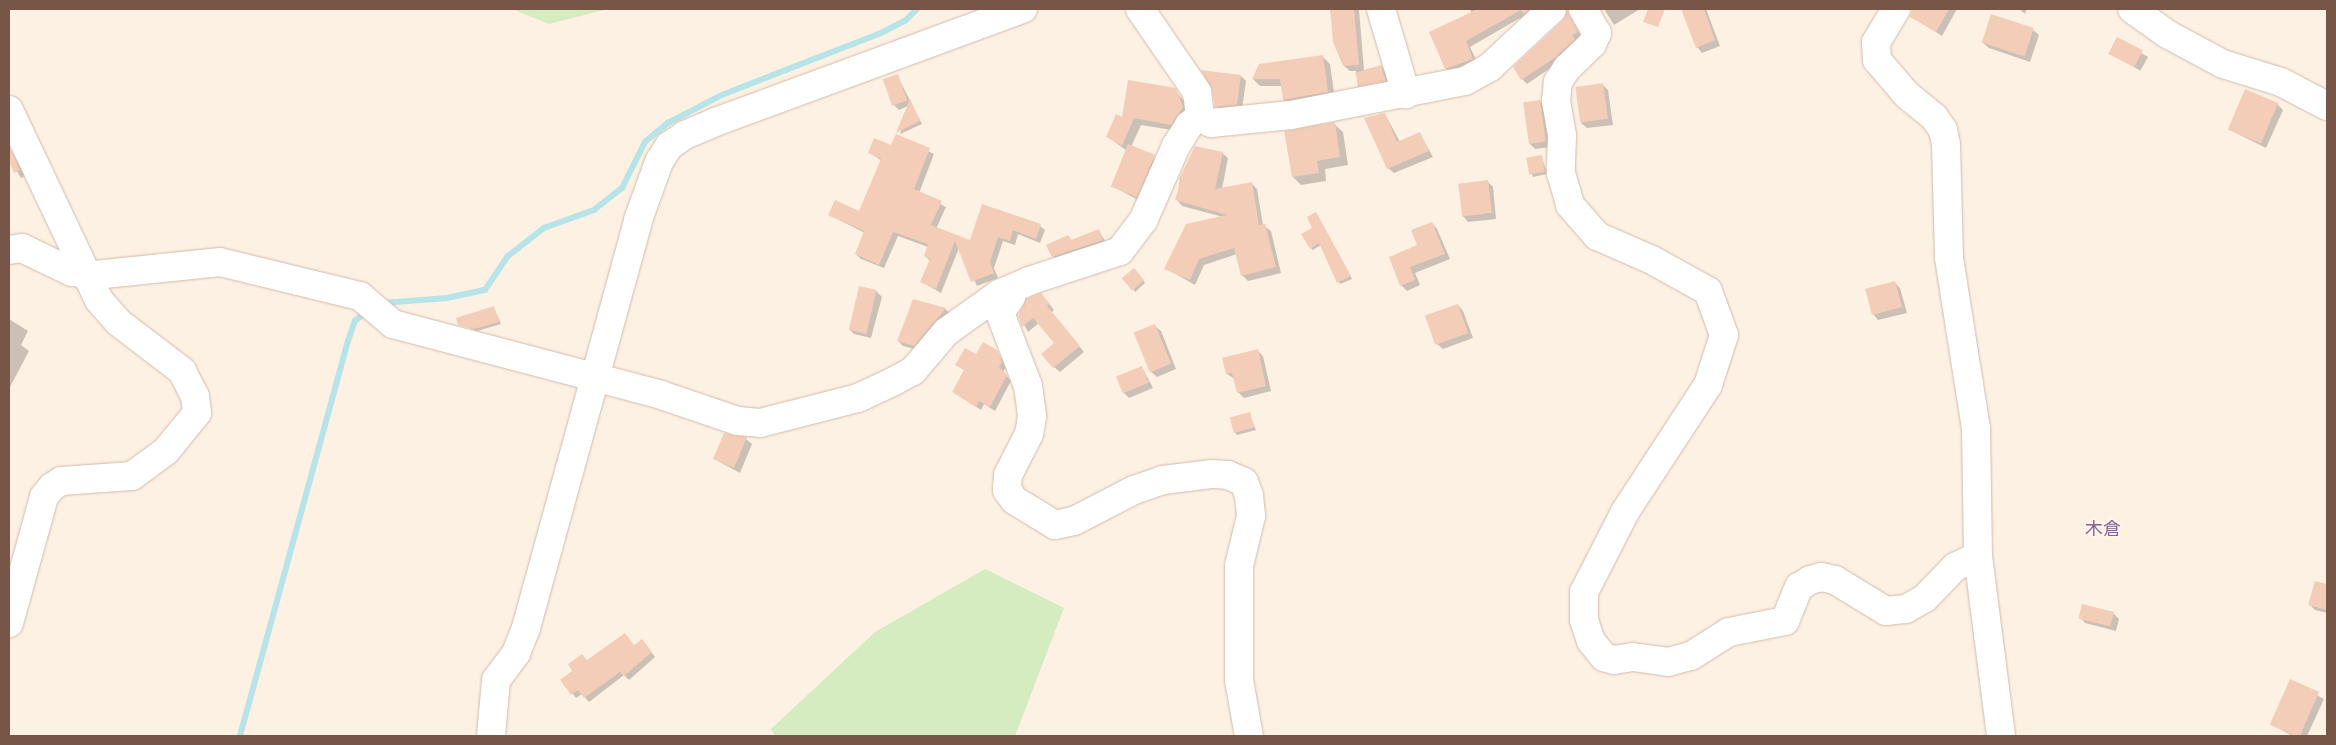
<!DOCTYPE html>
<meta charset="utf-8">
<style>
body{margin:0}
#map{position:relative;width:2336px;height:745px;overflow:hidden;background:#fdf1e3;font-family:"PT Sans","Noto Sans JP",sans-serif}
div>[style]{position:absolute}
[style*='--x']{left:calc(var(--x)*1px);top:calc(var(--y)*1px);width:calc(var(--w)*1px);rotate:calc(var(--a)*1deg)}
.green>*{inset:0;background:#d5ecc0}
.shadow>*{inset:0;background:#0003;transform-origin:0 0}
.stream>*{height:5.5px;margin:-2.75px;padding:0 2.75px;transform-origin:2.75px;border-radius:2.75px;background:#b6e4e8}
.building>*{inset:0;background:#f4cdb9;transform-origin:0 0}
.roads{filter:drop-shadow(0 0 1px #d1baab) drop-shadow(0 0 1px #d1baab)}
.minor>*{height:28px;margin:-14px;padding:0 14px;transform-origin:14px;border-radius:14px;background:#fff}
span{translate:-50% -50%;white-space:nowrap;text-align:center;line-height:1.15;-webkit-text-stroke:4px #fff5ea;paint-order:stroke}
.quarter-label{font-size:18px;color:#84629b}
.frame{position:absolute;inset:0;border:10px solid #775547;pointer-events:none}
</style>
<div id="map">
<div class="green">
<i style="clip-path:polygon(512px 9px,608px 9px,549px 24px)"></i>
<i style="clip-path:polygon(985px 569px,1064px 608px,1015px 736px,775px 736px,771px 729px,875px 632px)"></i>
</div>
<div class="shadow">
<i style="clip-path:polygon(1331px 9px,1359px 9px,1364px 70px,1381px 66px,1386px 72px,1390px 86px,1364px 91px,1358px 86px,1356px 71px,1350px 71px,1344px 66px,1334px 42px)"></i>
<i style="clip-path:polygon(1470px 9px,1540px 9px,1525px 23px,1520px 18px,1470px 47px,1478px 64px,1451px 74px,1446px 68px,1472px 15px)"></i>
<i style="clip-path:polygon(1604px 9px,1640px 9px,1614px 25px)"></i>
<i style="clip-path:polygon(1682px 9px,1706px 9px,1720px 46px,1702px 53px,1697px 47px)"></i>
<i style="clip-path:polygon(1916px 9px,1957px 9px,1942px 36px,1911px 16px)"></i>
<i style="clip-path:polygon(2019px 9px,2027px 9px,2025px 14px)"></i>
<i style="clip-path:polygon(1569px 16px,1582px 37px,1561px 61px,1527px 84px,1522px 79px)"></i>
<i style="clip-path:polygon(2033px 30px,2039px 35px,2030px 62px,1989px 48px,1983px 43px)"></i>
<i style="left:2117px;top:39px;width:36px;height:16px;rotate:30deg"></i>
<i style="clip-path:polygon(1323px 57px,1330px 64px,1335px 99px,1292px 107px,1284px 100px,1282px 86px,1260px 86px,1253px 79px)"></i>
<i style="clip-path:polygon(897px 75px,922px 124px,900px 134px,908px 106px,899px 110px,893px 104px)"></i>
<i style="clip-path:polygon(1241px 76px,1246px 81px,1242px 109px,1221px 111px,1216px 106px)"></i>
<i style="clip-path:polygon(1602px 84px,1608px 90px,1613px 125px,1587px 128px,1581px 123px)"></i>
<i style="clip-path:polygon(1175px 90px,1188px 106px,1178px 131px,1141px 125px,1131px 147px,1160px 162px,1142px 202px,1112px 186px,1127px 151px,1108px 137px,1123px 119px)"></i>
<i style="clip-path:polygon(1540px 101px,1546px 107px,1551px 147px,1535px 149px,1530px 144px)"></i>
<i style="clip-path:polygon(2277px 104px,2283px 110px,2266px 148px,2230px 130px)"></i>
<i style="clip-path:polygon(1385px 114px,1400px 142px,1420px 134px,1433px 157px,1394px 173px,1388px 168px)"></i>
<i style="clip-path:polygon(1334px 124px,1343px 132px,1348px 165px,1325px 169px,1326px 181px,1301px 185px,1293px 177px)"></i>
<i style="clip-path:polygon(896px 136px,934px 154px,919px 193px,946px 207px,936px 229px,971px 242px,983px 206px,1040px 226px,1045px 230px,1040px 243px,1018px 234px,1015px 245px,1003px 241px,994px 268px,998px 278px,977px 286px,959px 248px,941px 293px,922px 282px,930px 261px,925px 256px,928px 247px,898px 236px,884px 268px,861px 259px,856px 254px,865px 233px,829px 215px,860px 213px,882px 161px,870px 153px,892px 146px)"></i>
<i style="clip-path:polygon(9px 147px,25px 176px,21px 178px,9px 158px)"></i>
<i style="clip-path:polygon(1222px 153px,1228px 158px,1222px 189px,1251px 183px,1257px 189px,1263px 225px,1271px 231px,1281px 273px,1248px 281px,1242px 275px,1237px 254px,1204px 265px,1195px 285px,1165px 268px,1223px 217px,1182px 206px,1177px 200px,1180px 178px)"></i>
<i style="clip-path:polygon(1542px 157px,1547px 174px,1533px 177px,1527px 160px)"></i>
<i style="clip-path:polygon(1488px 182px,1493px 187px,1496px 219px,1468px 222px,1463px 216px)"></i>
<i style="clip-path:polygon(1318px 216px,1352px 279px,1340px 284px,1321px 245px,1313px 250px,1311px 248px)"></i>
<i style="clip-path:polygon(1432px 223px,1437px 229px,1450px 259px,1415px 273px,1420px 285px,1407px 291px,1401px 285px)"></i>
<i style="clip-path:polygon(1099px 231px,1108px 246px,1058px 262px,1053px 256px,1068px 236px,1072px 241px)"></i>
<i style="clip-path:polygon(1136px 272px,1145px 283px,1135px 292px,1133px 289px)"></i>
<i style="clip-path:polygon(1895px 283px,1900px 288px,1907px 313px,1878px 320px,1873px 314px)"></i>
<i style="clip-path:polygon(876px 291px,882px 297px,871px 338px,854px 334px,849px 329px)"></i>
<i style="clip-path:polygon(1047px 301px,1054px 310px,1051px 313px,1084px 352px,1060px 372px,1054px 367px,1056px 343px,1039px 323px,1028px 332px,1019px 315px)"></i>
<i style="clip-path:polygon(1458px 305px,1463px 311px,1473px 338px,1443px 349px,1437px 344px)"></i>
<i style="clip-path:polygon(494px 308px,501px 324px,477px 331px,459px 324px)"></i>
<i style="clip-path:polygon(945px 309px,950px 313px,919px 350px,903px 346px,898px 341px)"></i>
<i style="clip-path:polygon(9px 319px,28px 331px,21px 345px,29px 351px,9px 389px)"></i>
<i style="clip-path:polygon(1155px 326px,1161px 331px,1176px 369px,1157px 377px,1151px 372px)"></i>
<i style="clip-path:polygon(1257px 350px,1263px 356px,1271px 391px,1244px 398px,1238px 392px,1235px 379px,1227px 374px,1224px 358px)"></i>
<i style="clip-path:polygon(997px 351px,1006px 367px,1003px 372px,1011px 381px,995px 411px,984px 404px,981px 410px,953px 392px,965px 371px,957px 364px)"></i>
<i style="clip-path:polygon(1142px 367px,1153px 388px,1129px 398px,1123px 392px)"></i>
<i style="clip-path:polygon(1249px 414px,1256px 430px,1237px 435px,1235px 432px)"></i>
<i style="clip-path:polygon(746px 439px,752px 444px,740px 473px,714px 459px)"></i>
<i style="clip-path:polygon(2315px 583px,2327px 586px,2327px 613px,2315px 610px,2309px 604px)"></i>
<i style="clip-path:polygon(2113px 613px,2119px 619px,2116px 631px,2085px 623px,2080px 617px)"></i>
<i style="clip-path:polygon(646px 645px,655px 657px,629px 680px,624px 675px,589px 702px,582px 694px,576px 698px,562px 680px,587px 661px)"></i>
<i style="clip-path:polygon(2291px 681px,2324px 699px,2307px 736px,2292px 736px,2271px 724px)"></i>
</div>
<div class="stream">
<i style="--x:383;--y:303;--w:64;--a:-4.5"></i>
<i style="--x:447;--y:298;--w:39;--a:-12"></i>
<i style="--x:485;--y:290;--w:40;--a:-56"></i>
<i style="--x:507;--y:257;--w:47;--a:-38.1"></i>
<i style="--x:544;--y:228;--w:53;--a:-19.8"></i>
<i style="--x:594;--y:210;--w:36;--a:-38"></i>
<i style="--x:622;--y:188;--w:51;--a:-63.4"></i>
<i style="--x:645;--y:142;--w:30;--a:-40"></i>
<i style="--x:668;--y:123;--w:61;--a:-27.4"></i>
<i style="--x:722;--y:95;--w:171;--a:-21.3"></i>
<i style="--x:881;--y:33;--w:27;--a:-27"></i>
<i style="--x:905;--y:21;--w:17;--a:-45"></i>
<i style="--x:240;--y:736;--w:409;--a:-74.7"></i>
<i style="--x:348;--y:341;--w:21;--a:-71"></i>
<i style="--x:355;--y:321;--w:14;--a:-39"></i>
</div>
<div class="building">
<i style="clip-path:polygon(1330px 9px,1354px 9px,1359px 65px,1343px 66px,1333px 42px)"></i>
<i style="clip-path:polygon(1478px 9px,1529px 9px,1524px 14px,1521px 10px,1466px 41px,1473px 59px,1445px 69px,1429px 32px)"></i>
<i style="clip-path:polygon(1567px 9px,1578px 32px,1572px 35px,1575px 39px,1556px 57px,1521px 80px,1513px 67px,1563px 20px)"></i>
<i style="clip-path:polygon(1648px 9px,1665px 9px,1658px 27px,1643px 22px)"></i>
<i style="clip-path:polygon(1681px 9px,1704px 9px,1715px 40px,1696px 48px)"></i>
<i style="clip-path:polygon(1912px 9px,1949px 9px,1936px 32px,1910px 17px)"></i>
<i style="left:1991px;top:14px;width:45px;height:30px;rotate:18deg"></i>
<i style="left:2117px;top:37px;width:29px;height:19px;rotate:27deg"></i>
<i style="clip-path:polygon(1323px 55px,1328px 92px,1283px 100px,1280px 79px,1252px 79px,1259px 64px)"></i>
<i style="left:1381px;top:65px;width:17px;height:27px;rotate:73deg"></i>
<i style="clip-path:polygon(1201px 70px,1241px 75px,1237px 105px,1215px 107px,1212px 90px)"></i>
<i style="left:898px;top:74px;width:28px;height:16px;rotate:71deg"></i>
<i style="clip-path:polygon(1128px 80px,1176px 88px,1183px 107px,1171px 125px,1134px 118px,1122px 146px,1106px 137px,1116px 114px,1122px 117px)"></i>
<i style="left:1603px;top:83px;width:36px;height:28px;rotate:82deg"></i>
<i style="left:2245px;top:89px;width:36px;height:44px;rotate:23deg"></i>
<i style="clip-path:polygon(910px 99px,920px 121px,896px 133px)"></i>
<i style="left:1540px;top:100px;width:42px;height:17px;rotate:82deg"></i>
<i style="clip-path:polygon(1385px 113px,1397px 142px,1420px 132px,1429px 151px,1387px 169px,1364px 118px)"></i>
<i style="clip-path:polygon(1335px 122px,1340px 157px,1317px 161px,1319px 173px,1292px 177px,1284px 131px)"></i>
<i style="clip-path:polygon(896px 134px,930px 148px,914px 189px,942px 201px,931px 225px,970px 240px,982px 204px,1041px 224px,1036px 239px,1013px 230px,1010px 241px,998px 237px,990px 262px,994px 273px,971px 282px,955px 241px,936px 289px,920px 282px,930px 259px,924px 256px,928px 244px,893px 232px,879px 265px,855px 254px,864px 231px,828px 215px,835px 200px,859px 211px,881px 159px,868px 153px,874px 138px,891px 145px)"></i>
<i style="left:1128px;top:144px;width:29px;height:46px;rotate:22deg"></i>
<i style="clip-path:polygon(9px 146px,20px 170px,14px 173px,9px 161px)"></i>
<i style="clip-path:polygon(1195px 146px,1223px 152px,1215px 189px,1252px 182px,1259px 225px,1265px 224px,1276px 267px,1241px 276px,1234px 248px,1199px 259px,1190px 280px,1164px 269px,1186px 224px,1227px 215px,1175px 200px,1181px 179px,1179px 179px)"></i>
<i style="left:1542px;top:155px;width:17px;height:16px;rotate:80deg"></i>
<i style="left:1488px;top:180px;width:33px;height:30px;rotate:83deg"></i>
<i style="clip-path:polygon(1316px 212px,1351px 276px,1337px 283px,1319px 243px,1310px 249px,1301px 234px,1312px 228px,1307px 217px)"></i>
<i style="clip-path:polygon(1432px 222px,1445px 254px,1410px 267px,1415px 280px,1400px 286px,1389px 257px,1417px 245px,1411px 230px)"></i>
<i style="clip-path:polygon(1099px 229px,1103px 240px,1052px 257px,1046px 245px,1068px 235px,1071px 240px)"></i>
<i style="left:1134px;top:268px;width:16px;height:16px;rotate:50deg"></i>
<i style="left:1895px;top:281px;width:27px;height:31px;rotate:75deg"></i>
<i style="left:859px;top:286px;width:18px;height:45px;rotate:13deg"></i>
<i style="clip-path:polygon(1041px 293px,1050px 304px,1047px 306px,1080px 346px,1053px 368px,1041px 354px,1054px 343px,1033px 318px,1022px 327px,1018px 315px,1026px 299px)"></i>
<i style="clip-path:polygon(913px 299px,946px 308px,914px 346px,897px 341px)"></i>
<i style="left:1458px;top:304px;width:31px;height:35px;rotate:71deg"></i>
<i style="clip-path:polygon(494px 306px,499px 322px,474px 329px,458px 325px,456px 318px)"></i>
<i style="left:1155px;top:324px;width:43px;height:23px;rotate:68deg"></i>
<i style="clip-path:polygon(983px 342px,997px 350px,1002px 362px,999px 367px,1007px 375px,990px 407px,979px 401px,976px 407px,952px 392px,964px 370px,955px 365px,965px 348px,976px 354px)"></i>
<i style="clip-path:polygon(1258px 349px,1266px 386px,1237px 393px,1232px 373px,1226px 374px,1222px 358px)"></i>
<i style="left:1142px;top:366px;width:18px;height:28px;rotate:68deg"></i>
<i style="left:1250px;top:412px;width:16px;height:21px;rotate:75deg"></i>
<i style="clip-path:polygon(724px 433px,747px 437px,734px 468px,713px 459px)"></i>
<i style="clip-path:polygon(2315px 581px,2327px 584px,2327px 610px,2308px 605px)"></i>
<i style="left:2082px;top:604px;width:33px;height:15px;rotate:14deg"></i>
<i style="clip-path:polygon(625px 633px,634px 645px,642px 639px,652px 652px,624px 676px,620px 672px,584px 698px,578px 690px,571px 695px,560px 680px,572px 671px,568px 664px,582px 654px,587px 660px)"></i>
<i style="left:2290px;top:679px;width:32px;height:50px;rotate:24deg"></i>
</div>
<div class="roads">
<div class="minor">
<i style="--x:1140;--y:9;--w:101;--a:55.5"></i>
<i style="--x:1197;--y:92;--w:25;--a:83"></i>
<i style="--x:1381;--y:9;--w:89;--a:73.6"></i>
<i style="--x:1583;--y:9;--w:28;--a:60"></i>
<i style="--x:1597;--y:33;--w:12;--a:114"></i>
<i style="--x:1592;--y:44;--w:35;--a:136"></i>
<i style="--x:1567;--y:68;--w:17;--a:123"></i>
<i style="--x:1558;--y:82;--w:19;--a:96"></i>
<i style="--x:1556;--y:101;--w:36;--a:80"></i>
<i style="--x:1562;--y:136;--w:37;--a:92"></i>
<i style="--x:1561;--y:173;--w:33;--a:74"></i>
<i style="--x:1570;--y:205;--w:41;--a:48.9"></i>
<i style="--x:1597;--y:236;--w:60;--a:23.6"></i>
<i style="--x:1652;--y:260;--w:64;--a:29"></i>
<i style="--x:1708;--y:291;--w:47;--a:70"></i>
<i style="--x:1724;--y:335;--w:52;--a:107.7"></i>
<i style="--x:1708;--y:385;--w:152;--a:123.2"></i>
<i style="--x:1625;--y:512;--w:90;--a:117.1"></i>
<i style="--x:1584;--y:592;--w:28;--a:90"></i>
<i style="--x:1584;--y:620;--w:22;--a:72"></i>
<i style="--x:1591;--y:641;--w:21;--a:51"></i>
<i style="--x:1604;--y:657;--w:10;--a:17"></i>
<i style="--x:1614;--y:660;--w:19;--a:-9"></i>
<i style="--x:1633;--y:657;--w:35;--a:8"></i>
<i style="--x:1668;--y:662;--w:24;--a:-15"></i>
<i style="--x:1691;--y:656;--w:45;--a:-32.3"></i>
<i style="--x:1729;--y:632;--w:57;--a:-11.1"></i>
<i style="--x:1785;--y:621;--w:37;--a:-68"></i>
<i style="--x:1799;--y:587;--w:13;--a:-32"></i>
<i style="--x:1810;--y:580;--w:11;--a:-15"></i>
<i style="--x:1821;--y:577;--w:14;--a:12"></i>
<i style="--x:1835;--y:580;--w:60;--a:31.3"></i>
<i style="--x:1886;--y:611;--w:20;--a:-6"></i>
<i style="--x:1906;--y:609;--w:22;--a:-30"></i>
<i style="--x:1925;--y:598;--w:43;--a:-45.9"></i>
<i style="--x:1955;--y:567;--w:25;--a:-26"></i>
<i style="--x:1896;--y:9;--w:39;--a:121"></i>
<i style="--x:1876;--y:42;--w:18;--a:87"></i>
<i style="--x:1877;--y:60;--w:46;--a:49.4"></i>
<i style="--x:1907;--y:95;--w:35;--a:39"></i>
<i style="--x:1934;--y:117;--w:16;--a:55"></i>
<i style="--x:1943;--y:130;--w:14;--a:78"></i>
<i style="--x:1946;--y:144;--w:114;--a:88.5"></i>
<i style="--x:1949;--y:258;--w:172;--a:81"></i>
<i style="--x:1976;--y:428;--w:128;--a:89.1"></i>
<i style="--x:1978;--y:556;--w:181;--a:82.7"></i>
<i style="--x:2132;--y:9;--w:43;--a:35.5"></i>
<i style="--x:2167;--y:34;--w:64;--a:28.2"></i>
<i style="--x:2223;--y:64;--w:61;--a:17.2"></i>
<i style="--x:2281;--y:82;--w:52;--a:27.6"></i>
<i style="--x:9;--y:110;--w:210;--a:64.7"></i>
<i style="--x:99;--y:300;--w:29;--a:49"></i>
<i style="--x:118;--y:322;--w:81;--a:37.4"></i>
<i style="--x:182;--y:371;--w:28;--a:63"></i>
<i style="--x:195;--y:396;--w:17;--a:83"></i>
<i style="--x:197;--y:413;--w:49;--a:129.2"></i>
<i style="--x:166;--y:451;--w:42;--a:143.7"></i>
<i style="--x:132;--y:476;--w:71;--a:176"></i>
<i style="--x:61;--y:481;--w:11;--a:146"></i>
<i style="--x:52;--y:487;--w:13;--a:129"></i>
<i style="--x:44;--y:497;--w:131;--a:105.5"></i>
<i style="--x:1200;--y:117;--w:13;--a:29"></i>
<i style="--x:1211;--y:123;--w:80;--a:-5.7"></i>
<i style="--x:1291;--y:115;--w:177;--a:-11.1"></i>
<i style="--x:1465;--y:81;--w:29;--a:-29"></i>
<i style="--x:1490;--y:67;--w:85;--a:-43.1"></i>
<i style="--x:9;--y:250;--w:13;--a:-9"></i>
<i style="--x:22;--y:248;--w:55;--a:25.6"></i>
<i style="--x:72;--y:272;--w:10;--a:-24"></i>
<i style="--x:85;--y:276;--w:136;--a:-5.9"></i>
<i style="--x:220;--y:262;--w:144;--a:13.7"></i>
<i style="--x:360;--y:296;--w:43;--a:40.3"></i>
<i style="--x:393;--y:324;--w:277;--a:14.8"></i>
<i style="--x:661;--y:395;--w:81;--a:18.7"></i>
<i style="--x:738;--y:421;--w:22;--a:5"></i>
<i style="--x:760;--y:423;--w:101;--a:-14.3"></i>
<i style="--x:858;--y:398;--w:40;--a:-25"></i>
<i style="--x:894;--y:381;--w:21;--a:-28"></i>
<i style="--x:913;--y:371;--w:51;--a:-49.8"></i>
<i style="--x:946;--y:332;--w:65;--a:-35.6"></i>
<i style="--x:999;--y:294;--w:33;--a:-23"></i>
<i style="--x:1029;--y:281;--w:96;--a:-18.2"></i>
<i style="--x:1120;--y:251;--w:38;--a:-53"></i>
<i style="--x:1143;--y:221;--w:82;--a:-66.3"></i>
<i style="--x:1176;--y:146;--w:25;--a:-58"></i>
<i style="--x:1189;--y:125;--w:14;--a:-36"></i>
<i style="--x:1009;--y:290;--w:7;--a:74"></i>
<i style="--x:1011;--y:297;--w:19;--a:125"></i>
<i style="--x:1000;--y:313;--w:78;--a:69"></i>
<i style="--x:1028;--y:386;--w:30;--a:82"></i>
<i style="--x:1032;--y:416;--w:18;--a:99"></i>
<i style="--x:1029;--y:434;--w:46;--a:117.1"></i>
<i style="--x:1008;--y:475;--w:15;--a:94"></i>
<i style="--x:1007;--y:490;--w:12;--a:55"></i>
<i style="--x:1014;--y:500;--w:48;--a:31.4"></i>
<i style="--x:1055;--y:525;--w:19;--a:-12"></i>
<i style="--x:1074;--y:521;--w:68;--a:-27.3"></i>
<i style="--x:1134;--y:490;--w:31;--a:-19"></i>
<i style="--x:1163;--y:480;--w:48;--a:-7.1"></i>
<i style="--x:1211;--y:474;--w:17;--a:3"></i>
<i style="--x:1228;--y:475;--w:17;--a:24"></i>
<i style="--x:1244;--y:482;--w:15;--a:70"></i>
<i style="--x:1249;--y:496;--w:20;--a:84"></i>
<i style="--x:1251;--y:516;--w:51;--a:103.5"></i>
<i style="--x:1239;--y:566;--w:114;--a:90"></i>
<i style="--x:1239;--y:680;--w:57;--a:79.9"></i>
<i style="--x:491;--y:736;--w:56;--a:-84.9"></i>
<i style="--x:496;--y:680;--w:34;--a:-53"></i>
<i style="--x:516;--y:653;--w:27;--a:-68"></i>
<i style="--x:526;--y:628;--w:423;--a:-74.6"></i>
<i style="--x:638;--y:220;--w:62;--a:-70.1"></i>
<i style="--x:659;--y:162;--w:19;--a:-58"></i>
<i style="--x:669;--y:146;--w:19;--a:-35"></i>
<i style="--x:685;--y:135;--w:36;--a:-23"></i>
<i style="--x:718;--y:121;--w:325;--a:-20.2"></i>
</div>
</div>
<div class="quarter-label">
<span style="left:2103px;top:529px">木倉</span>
</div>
<div class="frame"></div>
</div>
